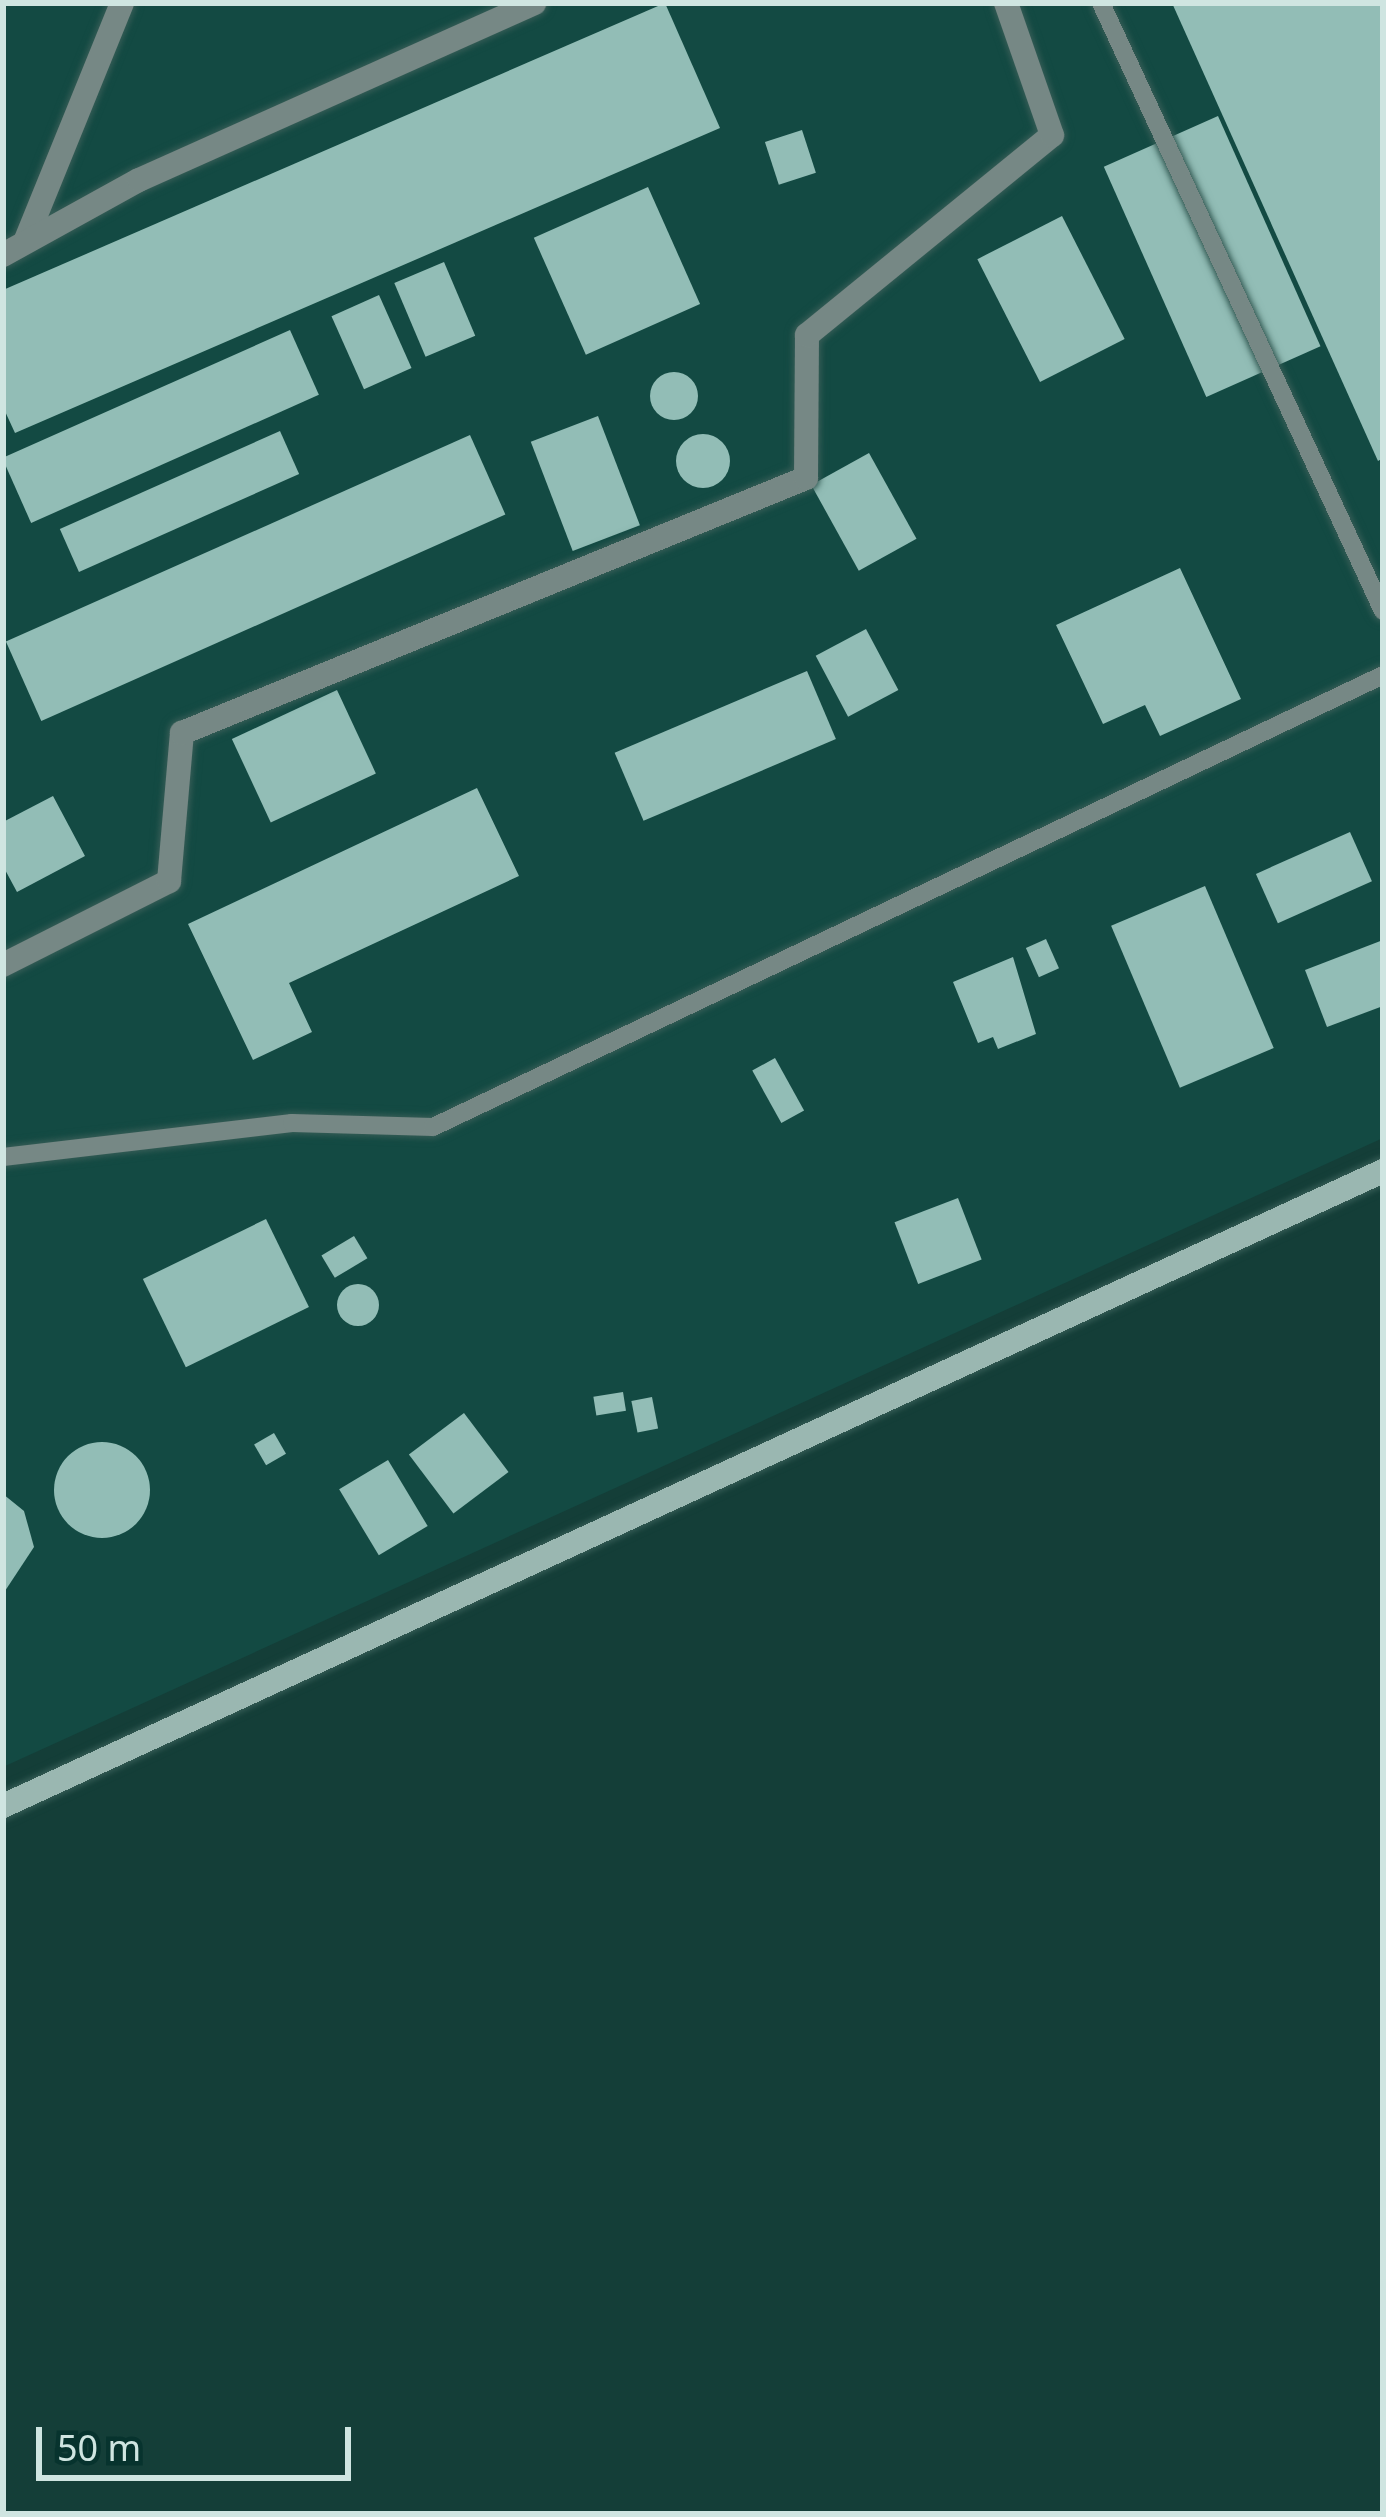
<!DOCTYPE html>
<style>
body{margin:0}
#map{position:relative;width:1386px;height:2517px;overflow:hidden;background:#143e38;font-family:"Noto Sans",sans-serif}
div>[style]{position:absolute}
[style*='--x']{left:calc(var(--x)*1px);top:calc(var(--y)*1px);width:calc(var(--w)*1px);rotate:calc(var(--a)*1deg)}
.built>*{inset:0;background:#134a43}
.building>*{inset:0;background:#92bdb6;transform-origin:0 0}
.round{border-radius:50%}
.roads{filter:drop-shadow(0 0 3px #365c56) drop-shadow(0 0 3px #365c56)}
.lane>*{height:18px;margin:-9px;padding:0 9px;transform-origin:9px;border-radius:9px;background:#768885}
.street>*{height:24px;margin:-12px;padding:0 12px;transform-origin:12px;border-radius:12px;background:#768885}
.secondary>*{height:24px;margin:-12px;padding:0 12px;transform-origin:12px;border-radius:12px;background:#9ab7b1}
span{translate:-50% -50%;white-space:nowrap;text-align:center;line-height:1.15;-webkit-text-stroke:12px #07332e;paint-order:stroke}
.frame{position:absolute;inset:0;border:6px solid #cfe5e1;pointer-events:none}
.scale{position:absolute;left:36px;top:2427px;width:315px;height:54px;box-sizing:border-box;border:6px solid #cfe5e1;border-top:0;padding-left:15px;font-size:36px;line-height:42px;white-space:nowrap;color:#cfe5e1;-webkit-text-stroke:9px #07332e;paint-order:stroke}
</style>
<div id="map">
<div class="built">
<i style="clip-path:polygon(3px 3px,1383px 3px,1383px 1138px,3px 1767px)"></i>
</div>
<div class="building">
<i style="clip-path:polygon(665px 3px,720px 128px,15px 433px,3px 407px,3px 290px)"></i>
<i style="clip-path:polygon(1172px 3px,1383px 3px,1383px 458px,1378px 461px)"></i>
<i style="left:1218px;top:116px;width:252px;height:125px;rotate:66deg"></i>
<i style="left:802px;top:130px;width:45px;height:39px;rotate:72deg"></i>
<i style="left:648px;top:187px;width:128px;height:125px;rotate:66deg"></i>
<i style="left:1062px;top:216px;width:138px;height:95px;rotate:63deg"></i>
<i style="left:444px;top:262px;width:80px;height:54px;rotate:67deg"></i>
<i style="left:379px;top:295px;width:80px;height:52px;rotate:66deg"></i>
<i style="left:290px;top:330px;width:71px;height:315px;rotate:66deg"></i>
<i class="round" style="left:650px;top:372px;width:48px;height:48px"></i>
<i style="left:598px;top:416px;width:117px;height:72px;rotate:69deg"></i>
<i style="left:280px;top:431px;width:47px;height:241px;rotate:66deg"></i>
<i class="round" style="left:676px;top:434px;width:54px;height:54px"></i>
<i style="left:470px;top:435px;width:87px;height:508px;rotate:66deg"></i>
<i style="left:869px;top:453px;width:98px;height:66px;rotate:61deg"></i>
<i style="clip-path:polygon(1180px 568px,1241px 699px,1160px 736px,1145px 705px,1103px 724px,1056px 625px)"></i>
<i style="left:866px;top:629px;width:69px;height:57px;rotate:62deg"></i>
<i style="left:807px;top:671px;width:74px;height:209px;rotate:67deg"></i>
<i style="left:337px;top:690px;width:92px;height:116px;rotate:65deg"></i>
<i style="clip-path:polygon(477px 788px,519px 876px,289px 983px,312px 1032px,253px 1060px,188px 924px)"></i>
<i style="clip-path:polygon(53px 796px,85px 856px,17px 892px,3px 866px,3px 822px)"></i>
<i style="left:1350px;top:832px;width:54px;height:103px;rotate:66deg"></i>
<i style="left:1205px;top:886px;width:176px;height:102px;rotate:67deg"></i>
<i style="left:1046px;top:939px;width:32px;height:22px;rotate:66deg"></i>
<i style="clip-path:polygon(1383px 940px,1383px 1006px,1327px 1027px,1305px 970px)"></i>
<i style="clip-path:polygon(1013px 957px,1036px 1034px,998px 1049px,993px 1037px,978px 1043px,953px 982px)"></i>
<i style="left:775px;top:1058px;width:60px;height:26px;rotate:61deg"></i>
<i style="left:958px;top:1198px;width:66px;height:68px;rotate:69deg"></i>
<i style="left:266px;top:1219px;width:98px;height:137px;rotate:64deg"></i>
<i style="left:354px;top:1236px;width:26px;height:38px;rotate:59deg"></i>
<i class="round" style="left:337px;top:1284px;width:42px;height:42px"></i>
<i style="left:623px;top:1392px;width:19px;height:30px;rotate:81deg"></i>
<i style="left:652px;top:1397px;width:32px;height:21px;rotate:79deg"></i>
<i style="left:464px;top:1413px;width:74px;height:69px;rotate:53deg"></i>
<i style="left:274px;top:1433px;width:24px;height:23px;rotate:60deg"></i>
<i class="round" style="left:54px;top:1442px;width:96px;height:96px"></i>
<i style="left:388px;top:1460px;width:77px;height:57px;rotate:59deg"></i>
<i style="clip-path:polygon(3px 1494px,24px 1511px,34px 1547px,3px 1594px)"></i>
</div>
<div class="roads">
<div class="lane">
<i style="--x:1101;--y:3;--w:670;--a:65.12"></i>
<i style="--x:3;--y:1157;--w:291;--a:-6.7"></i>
<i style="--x:292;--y:1123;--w:141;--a:1.6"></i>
<i style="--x:433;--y:1127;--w:1052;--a:-25.44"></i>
</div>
<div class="street">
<i style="--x:25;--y:242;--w:258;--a:-67.9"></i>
<i style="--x:3;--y:255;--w:155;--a:-28.9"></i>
<i style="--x:139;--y:180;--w:433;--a:-24.1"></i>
<i style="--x:3;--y:965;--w:186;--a:-26.8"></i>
<i style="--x:169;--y:881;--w:149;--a:-85"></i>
<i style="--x:182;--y:733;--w:674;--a:-22.23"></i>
<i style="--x:806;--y:478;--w:143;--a:-89.6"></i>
<i style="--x:807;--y:335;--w:316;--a:-39.2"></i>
<i style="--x:1052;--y:135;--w:140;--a:-109.2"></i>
</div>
<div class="secondary">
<i style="--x:3;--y:1806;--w:1519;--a:-24.71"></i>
</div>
</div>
<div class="frame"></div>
<div class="scale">50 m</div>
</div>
